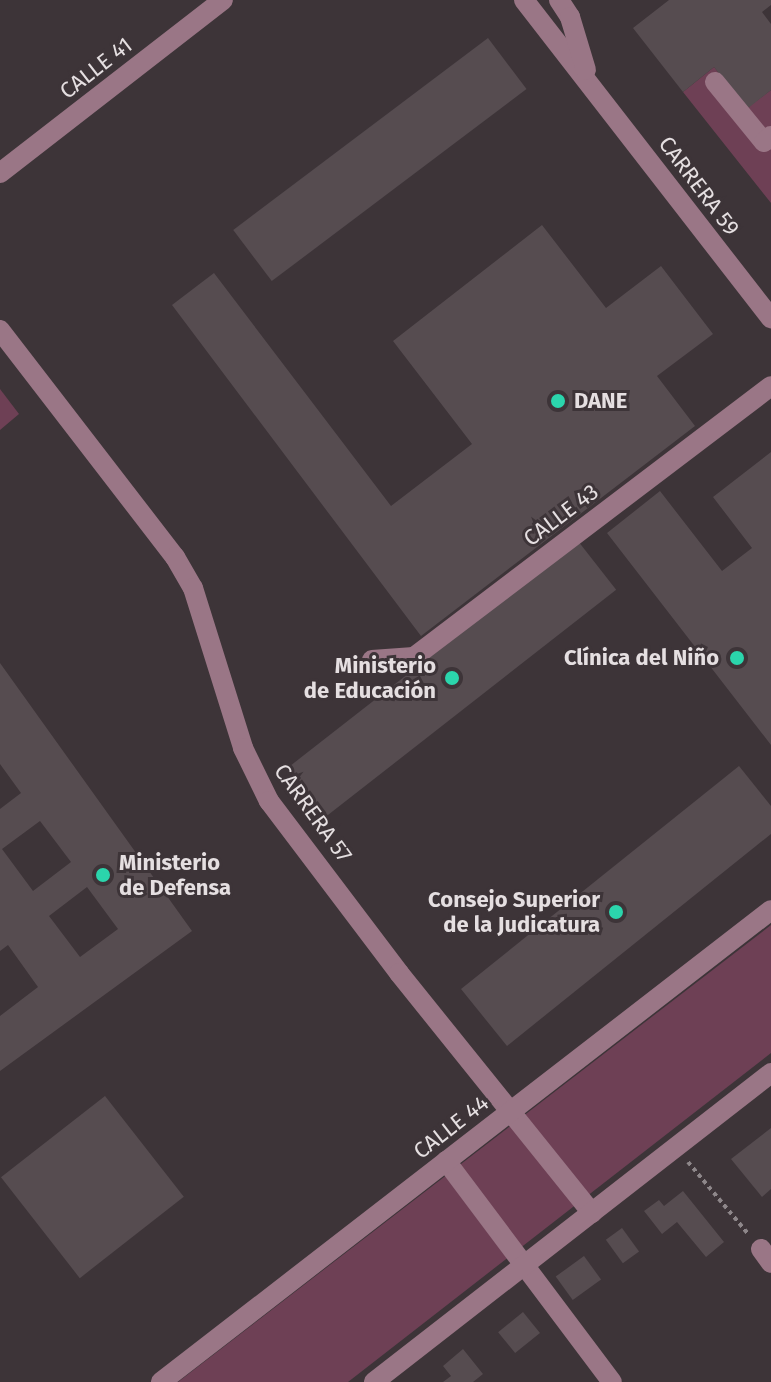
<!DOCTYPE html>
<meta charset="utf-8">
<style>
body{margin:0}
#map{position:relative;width:771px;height:1382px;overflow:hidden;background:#3d3438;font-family:"Fira Sans",sans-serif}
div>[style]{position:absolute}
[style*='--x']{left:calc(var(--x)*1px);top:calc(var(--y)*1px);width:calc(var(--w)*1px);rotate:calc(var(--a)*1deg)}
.green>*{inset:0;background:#6e4055}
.building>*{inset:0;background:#564c50;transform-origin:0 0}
.path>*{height:4px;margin-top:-2px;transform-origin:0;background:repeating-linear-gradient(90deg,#8e878a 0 4px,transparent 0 8px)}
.minor>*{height:20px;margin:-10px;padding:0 10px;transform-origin:10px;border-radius:10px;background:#9a7686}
.dots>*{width:22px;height:22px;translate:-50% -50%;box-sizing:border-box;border:4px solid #3d3438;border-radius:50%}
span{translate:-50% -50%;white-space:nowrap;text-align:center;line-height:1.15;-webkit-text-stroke:6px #3d3438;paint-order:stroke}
.street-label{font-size:22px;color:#e5dfe1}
.poi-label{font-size:22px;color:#e5dfe1;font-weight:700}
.left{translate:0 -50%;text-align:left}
.right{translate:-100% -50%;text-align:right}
</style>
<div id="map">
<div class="green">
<i style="clip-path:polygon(714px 67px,747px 108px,771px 90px,771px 203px,683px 92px)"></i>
<i style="clip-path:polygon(0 389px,19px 414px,0 430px)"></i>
<i style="clip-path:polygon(771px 925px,771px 1053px,348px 1382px,178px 1382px)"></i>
</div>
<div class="building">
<i style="clip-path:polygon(669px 0,771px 0,771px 5px,762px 12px,771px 24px,771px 90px,747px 109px,714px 67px,683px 92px,633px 28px)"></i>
<i style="left:488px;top:38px;width:64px;height:319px;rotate:53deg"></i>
<i style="clip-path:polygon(542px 225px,606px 308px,661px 266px,713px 334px,657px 376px,695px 426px,421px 636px,172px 305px,214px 273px,391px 506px,472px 444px,393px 341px)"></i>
<i style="clip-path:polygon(771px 452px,771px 745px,607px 533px,660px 491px,722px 571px,752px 548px,713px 497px)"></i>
<i style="left:578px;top:541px;width:62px;height:367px;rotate:52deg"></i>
<i style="clip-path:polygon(evenodd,0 663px,192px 931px,0 1071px,0 1016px,38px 987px,8px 945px,0 951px,0 809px,21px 793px,0 764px,0 663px,40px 821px,71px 862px,33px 891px,2px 849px,40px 821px,0 663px,87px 887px,118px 929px,80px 957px,49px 916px,87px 887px)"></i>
<i style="clip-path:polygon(739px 766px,771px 806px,771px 834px,507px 1046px,461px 989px)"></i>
<i style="left:105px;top:1096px;width:128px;height:132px;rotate:52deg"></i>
<i style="clip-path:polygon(771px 1128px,771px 1189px,762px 1197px,731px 1159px)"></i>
<i style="clip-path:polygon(683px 1191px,724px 1242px,706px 1257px,677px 1222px,662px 1234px,644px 1211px,659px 1200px,664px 1206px)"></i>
<i style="left:622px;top:1228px;width:29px;height:20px;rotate:54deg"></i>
<i style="left:584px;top:1256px;width:29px;height:35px;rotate:54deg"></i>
<i style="left:523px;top:1312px;width:27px;height:32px;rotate:51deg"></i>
<i style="clip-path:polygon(463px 1349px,483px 1374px,473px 1382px,443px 1382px,451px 1376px,443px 1366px)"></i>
</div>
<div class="path">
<i style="--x:688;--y:1162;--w:95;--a:50.1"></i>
</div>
<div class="minor">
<i style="--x:524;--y:0;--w:403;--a:52.2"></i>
<i style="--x:559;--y:0;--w:20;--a:57"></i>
<i style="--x:570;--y:17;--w:55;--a:73.2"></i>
<i style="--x:715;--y:82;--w:77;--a:50.8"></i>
<i style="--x:764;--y:142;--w:9;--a:-41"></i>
<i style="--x:0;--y:173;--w:282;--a:-37.8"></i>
<i style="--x:0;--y:330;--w:287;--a:52.4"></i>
<i style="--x:175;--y:557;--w:36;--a:60"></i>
<i style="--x:193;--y:588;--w:168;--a:72.6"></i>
<i style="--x:243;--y:748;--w:59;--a:63.9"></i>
<i style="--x:269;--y:801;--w:216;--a:52.9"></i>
<i style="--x:399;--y:973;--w:308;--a:51.2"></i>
<i style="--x:372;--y:660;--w:42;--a:-4.1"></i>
<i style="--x:414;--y:657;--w:448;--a:-37.2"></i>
<i style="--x:446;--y:1161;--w:276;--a:53.1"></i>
<i style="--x:761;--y:1249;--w:17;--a:54"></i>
<i style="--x:161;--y:1382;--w:771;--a:-37.73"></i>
<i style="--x:374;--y:1382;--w:503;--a:-37.89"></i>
</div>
<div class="dots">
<i style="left:558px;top:401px;background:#2bd5ac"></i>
<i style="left:737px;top:658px;background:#2bd5ac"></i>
<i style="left:452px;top:678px;background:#2bd5ac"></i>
<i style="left:103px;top:875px;background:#2bd5ac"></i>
<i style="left:616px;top:912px;background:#2bd5ac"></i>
</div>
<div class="street-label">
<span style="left:96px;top:68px;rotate:-38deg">CALLE 41</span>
<span style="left:699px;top:186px;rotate:53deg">CARRERA 59</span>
<span style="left:561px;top:515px;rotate:-37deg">CALLE 43</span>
<span style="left:313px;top:813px;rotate:54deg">CARRERA 57</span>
<span style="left:451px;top:1127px;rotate:-38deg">CALLE 44</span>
</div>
<div class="poi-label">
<span class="left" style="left:574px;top:401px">DANE</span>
<span class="right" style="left:719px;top:658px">Clínica del Niño</span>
<span class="right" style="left:436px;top:678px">Ministerio<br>de Educación</span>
<span class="left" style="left:119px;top:875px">Ministerio<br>de Defensa</span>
<span class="right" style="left:600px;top:912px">Consejo Superior<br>de la Judicatura</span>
</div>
</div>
